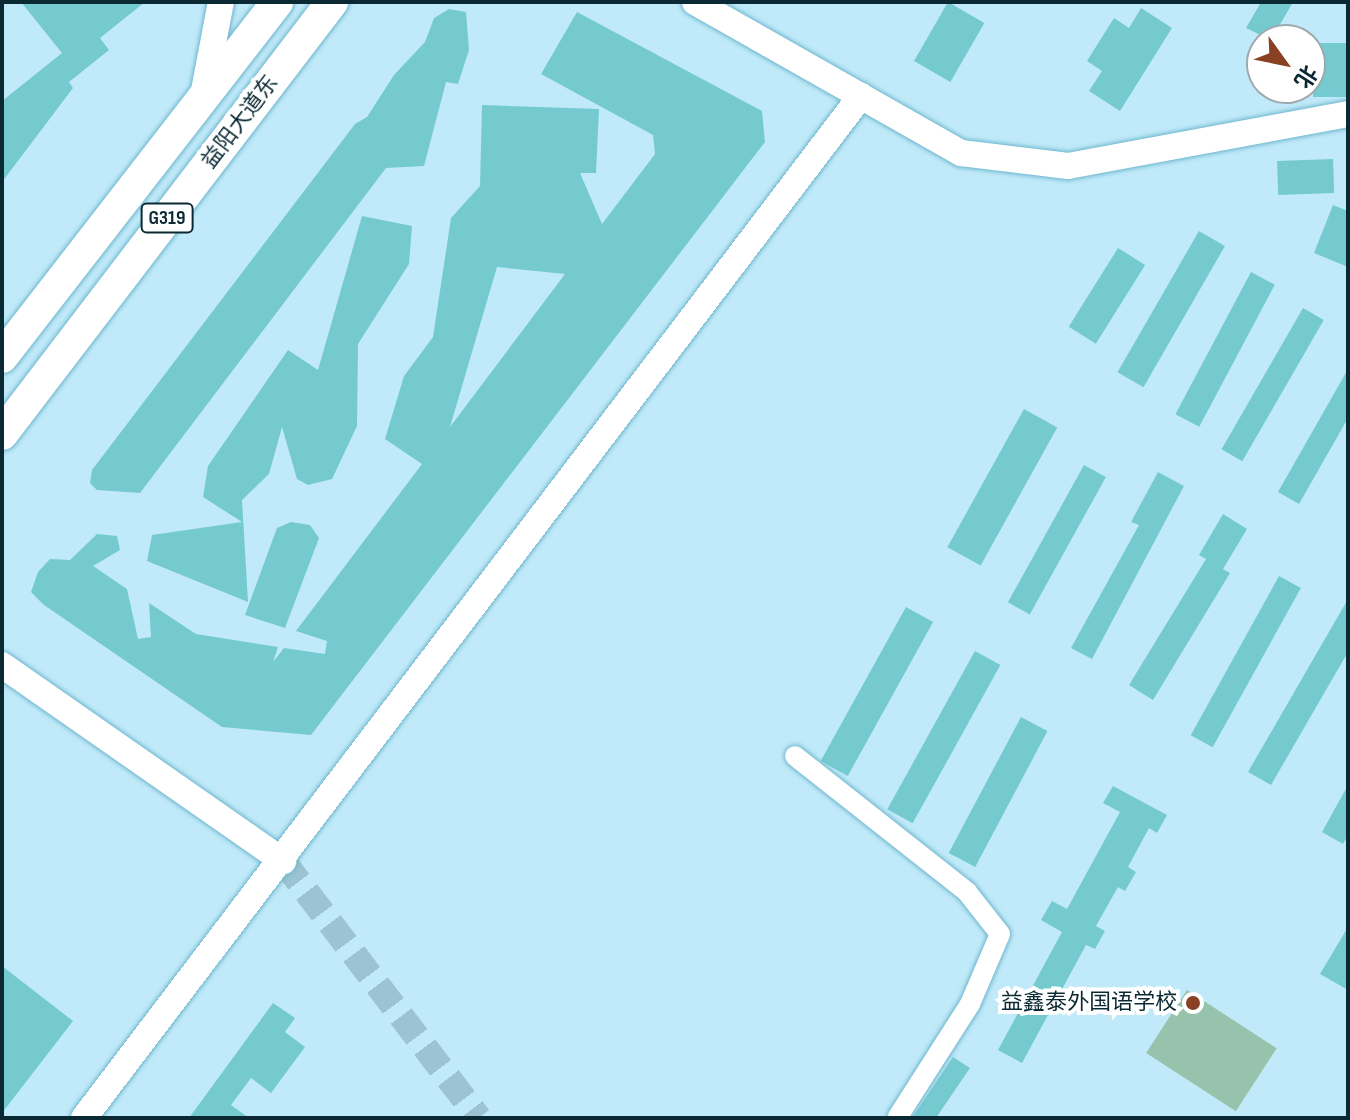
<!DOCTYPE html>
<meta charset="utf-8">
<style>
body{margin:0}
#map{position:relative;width:1350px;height:1120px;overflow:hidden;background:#c0eaf9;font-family:"Sofia Sans Condensed","Noto Sans SC",sans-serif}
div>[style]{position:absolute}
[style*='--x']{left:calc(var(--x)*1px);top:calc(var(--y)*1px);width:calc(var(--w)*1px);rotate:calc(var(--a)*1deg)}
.green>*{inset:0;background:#97c3ac;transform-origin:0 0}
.building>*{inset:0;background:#75cad0;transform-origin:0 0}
.tertiary-tunnel>*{height:26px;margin-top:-13px;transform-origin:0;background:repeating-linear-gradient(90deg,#9cc3d1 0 26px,transparent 0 39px)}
.roads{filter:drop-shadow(0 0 2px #6eb6ce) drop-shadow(0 0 2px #6eb6ce)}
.minor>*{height:20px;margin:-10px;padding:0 10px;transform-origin:10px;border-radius:10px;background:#fff}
.tertiary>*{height:26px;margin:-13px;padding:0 13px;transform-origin:13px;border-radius:13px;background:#fff}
.primary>*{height:32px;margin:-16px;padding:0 16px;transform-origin:16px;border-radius:16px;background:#fff}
.dots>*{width:22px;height:22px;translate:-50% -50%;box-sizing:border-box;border:4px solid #fff;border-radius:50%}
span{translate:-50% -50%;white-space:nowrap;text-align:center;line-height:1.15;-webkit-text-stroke:8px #fff;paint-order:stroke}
.shield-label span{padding:2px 6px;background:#fff;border:2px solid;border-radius:6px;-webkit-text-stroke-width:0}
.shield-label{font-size:20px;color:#0a2933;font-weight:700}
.street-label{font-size:22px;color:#0a2933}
.poi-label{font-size:22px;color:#0a2933}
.right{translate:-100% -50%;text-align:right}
.frame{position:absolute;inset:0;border:4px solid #0a2933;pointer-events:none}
.north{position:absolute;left:1246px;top:24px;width:80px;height:80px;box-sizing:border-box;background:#fff;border:2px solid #9da9ad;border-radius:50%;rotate:123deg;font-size:22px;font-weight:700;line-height:32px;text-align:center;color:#0a2933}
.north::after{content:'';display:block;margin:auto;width:28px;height:36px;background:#894123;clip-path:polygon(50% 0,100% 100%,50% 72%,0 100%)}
</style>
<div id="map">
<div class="green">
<i style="left:1187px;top:990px;width:107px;height:75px;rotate:33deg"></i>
</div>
<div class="building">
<i style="clip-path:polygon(21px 2px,145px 2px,100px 38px,109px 50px,69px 82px,73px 88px,2px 182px,2px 101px,62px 53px)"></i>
<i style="left:948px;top:2px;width:42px;height:68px;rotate:30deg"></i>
<i style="clip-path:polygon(1261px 2px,1293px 2px,1271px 40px,1246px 28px)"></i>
<i style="clip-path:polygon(1141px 8px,1172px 28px,1120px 111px,1089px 91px,1102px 71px,1087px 61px,1114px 18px,1129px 28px)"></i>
<i style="clip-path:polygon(449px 9px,466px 12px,469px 50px,458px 84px,446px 82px,424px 166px,386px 168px,140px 493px,97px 490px,90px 483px,92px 470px,355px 124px,367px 117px,394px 75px,425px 42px,434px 18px)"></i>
<i style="clip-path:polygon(evenodd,577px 12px,762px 111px,765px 142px,311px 735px,222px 727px,44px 605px,31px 592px,38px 572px,50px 559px,70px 560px,97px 534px,117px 536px,120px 550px,93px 566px,127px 589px,138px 639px,151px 637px,149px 603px,196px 634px,278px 647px,273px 662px,284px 648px,325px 654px,327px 641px,296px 631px,422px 464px,385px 439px,404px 376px,433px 337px,451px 218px,480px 186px,482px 105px,599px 109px,596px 173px,580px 173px,602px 224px,655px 154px,653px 135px,541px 74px,577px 12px,497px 267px,565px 274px,450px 427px,497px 267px)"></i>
<i style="left:1313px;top:43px;width:33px;height:54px"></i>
<i style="left:1333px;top:159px;width:34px;height:56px;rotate:88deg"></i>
<i style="clip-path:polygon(1333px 205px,1348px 211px,1348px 267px,1314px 253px)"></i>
<i style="clip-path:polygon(362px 216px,412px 226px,409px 264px,358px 344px,357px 426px,332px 479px,308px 485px,297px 479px,282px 427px,269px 474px,242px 500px,248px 602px,147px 561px,152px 535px,242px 522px,203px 497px,208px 466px,288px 350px,318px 370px)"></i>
<i style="left:1199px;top:231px;width:30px;height:163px;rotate:30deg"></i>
<i style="left:1118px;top:248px;width:32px;height:93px;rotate:32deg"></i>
<i style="left:1251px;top:272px;width:27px;height:161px;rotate:28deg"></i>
<i style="left:1303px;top:308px;width:24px;height:163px;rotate:30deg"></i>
<i style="clip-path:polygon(1348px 369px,1348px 418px,1299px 504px,1278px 492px)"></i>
<i style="left:1024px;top:409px;width:38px;height:158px;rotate:29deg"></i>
<i style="left:1084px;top:465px;width:25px;height:157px;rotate:29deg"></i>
<i style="clip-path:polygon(1158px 472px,1184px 486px,1092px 659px,1071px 648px,1139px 525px,1131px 522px)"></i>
<i style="clip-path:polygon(1223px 514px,1247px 529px,1223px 569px,1230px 573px,1153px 700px,1129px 685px,1206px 559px,1199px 555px)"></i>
<i style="clip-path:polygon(291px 522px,310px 525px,319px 538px,285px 628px,245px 615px,277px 528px)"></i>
<i style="left:1279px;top:576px;width:25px;height:182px;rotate:29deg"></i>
<i style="clip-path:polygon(1348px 599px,1348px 652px,1271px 785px,1248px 772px)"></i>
<i style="left:906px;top:607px;width:31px;height:176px;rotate:29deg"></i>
<i style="left:975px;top:651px;width:29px;height:181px;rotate:29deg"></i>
<i style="left:1021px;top:717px;width:30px;height:154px;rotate:28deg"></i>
<i style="clip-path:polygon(1348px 785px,1348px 835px,1343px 844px,1322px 832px)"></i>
<i style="clip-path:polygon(1113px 786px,1167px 815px,1157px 833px,1149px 828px,1128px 867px,1136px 872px,1125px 891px,1118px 887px,1096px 926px,1105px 931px,1095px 949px,1086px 945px,1022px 1063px,998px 1050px,1062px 932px,1041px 920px,1052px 901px,1067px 909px,1120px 812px,1103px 803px)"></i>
<i style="clip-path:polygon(1348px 927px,1348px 990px,1320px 974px)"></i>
<i style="clip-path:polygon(2px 966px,73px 1021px,2px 1113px)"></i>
<i style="clip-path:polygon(273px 1003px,295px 1018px,285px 1032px,305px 1047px,271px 1093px,251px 1078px,231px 1105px,249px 1118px,189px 1118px)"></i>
<i style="clip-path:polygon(953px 1057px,970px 1068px,936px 1118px,912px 1118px)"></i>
</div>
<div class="tertiary-tunnel">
<i style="--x:283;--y:861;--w:323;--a:52.7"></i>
</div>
<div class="roads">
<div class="minor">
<i style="--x:795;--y:756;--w:219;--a:38.3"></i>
<i style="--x:967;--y:892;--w:53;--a:51.8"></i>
<i style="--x:1000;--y:934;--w:76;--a:113.2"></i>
<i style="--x:970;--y:1004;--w:135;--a:122.6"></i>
</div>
<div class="tertiary">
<i style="--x:695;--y:2;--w:306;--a:29.6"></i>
<i style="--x:961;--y:153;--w:108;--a:6.9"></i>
<i style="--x:1068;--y:166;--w:285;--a:-10.5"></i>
<i style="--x:203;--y:96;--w:96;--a:-79.2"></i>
<i style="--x:2;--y:665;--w:343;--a:34.9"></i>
<i style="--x:84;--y:1118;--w:1284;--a:-52.76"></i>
</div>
<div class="primary">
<i style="--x:2;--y:357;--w:449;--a:-52.2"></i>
<i style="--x:2;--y:434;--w:544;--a:-52.62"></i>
</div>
</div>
<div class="dots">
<i style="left:1193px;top:1003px;background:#894123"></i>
</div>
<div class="shield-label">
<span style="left:167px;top:218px">G319</span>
</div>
<div class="street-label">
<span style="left:240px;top:122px;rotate:-53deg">益阳大道东</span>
</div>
<div class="poi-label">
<span class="right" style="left:1177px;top:1003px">益鑫泰外国语学校</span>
</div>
<div class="frame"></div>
<div class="north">北</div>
</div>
